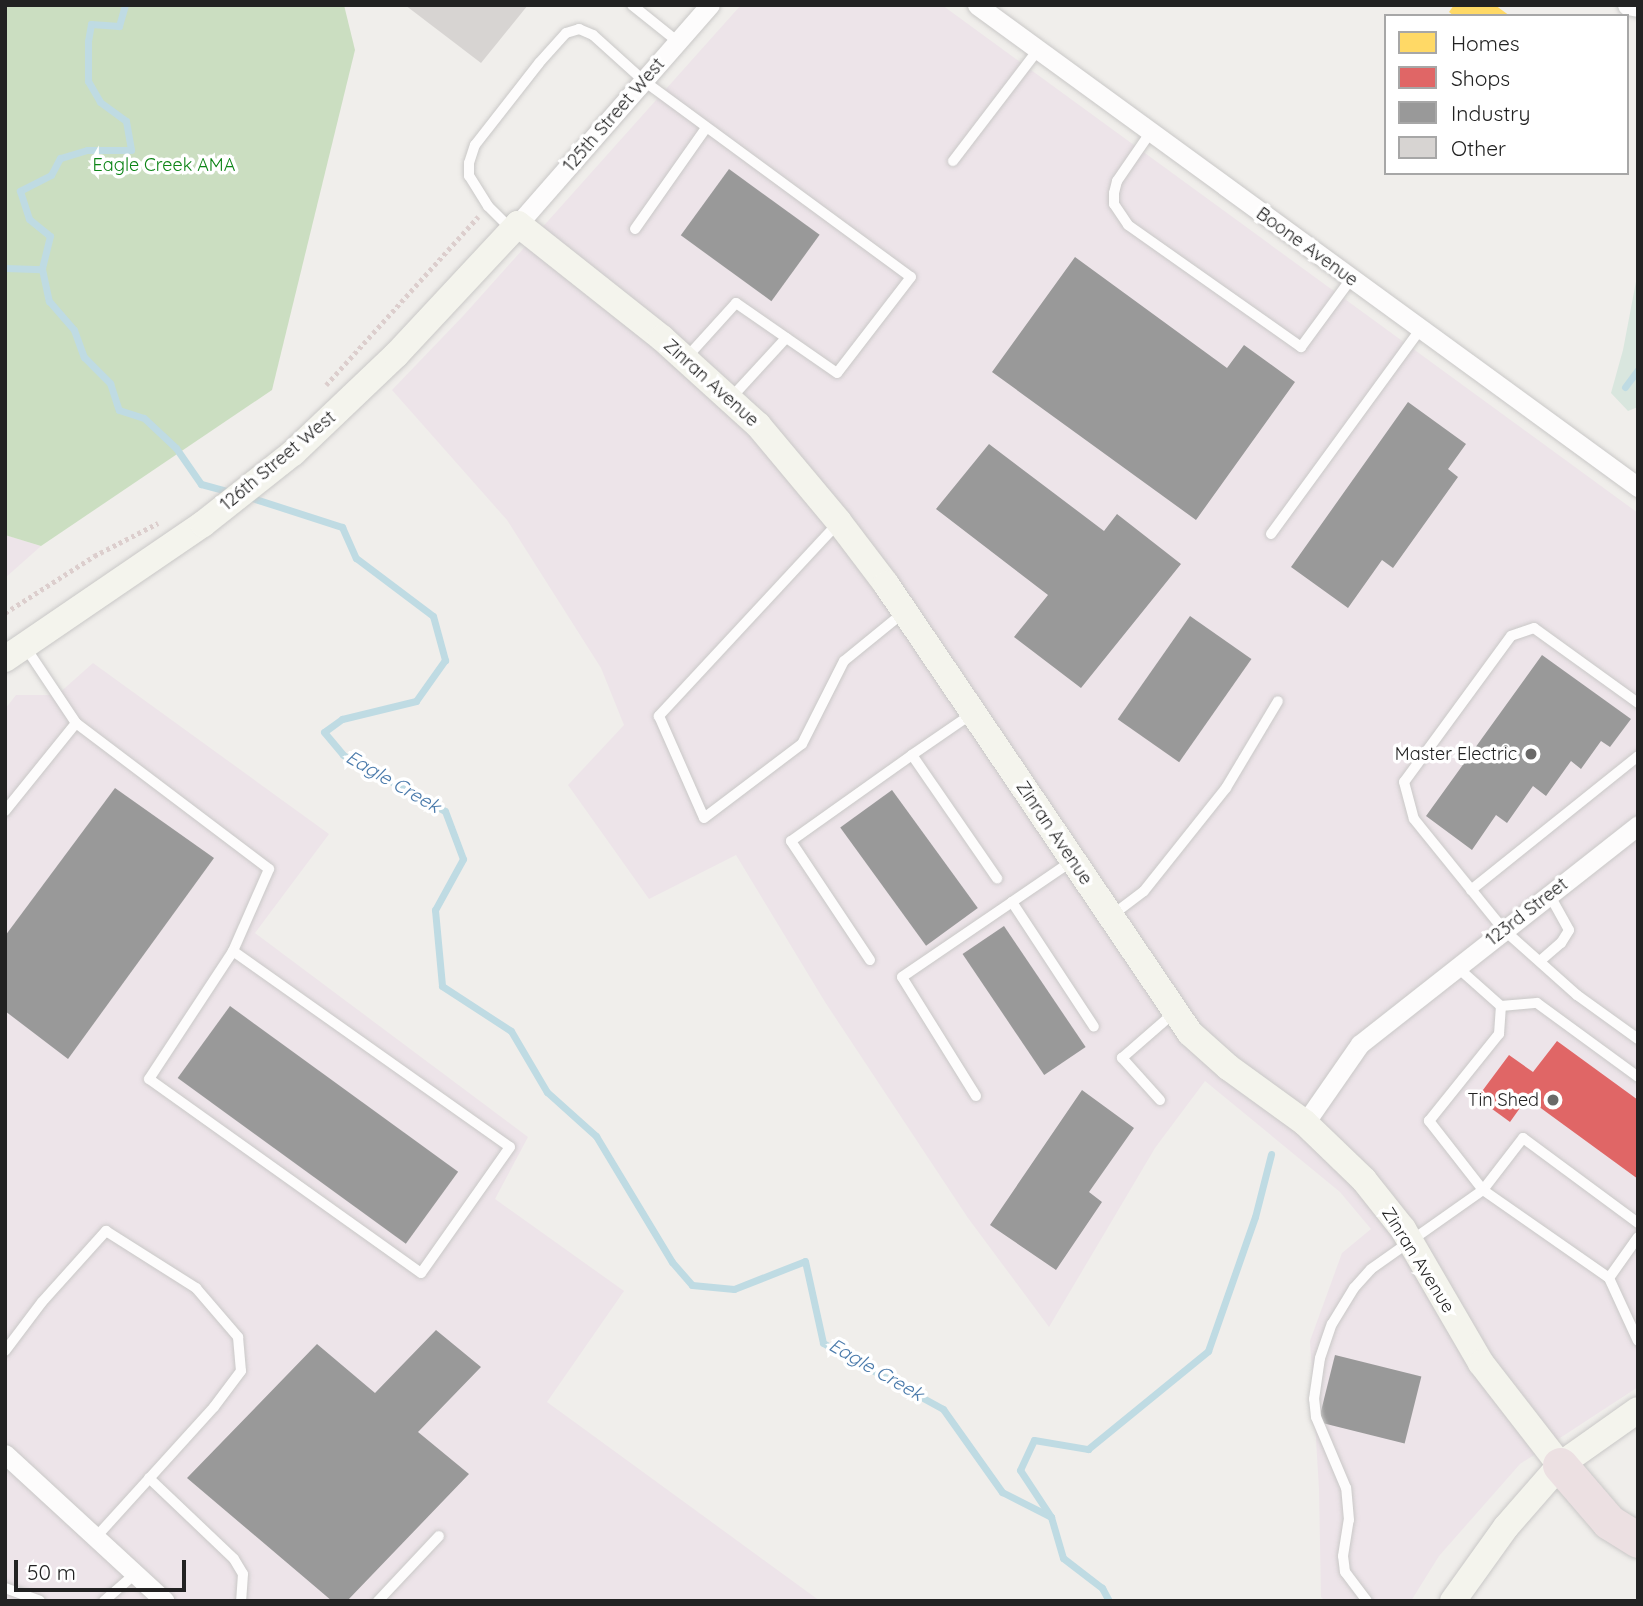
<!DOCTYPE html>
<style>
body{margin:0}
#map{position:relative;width:1643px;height:1606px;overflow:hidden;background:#f0eeeb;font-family:Quicksand,sans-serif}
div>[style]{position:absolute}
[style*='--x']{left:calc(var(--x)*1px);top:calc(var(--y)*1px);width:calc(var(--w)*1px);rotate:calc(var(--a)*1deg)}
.industrial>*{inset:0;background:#ede4e9}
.forest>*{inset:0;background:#cbdec1}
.wetland>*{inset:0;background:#d9e6de}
.homes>*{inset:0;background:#ffd966}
.shops>*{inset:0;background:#e06666}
.industry>*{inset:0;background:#999;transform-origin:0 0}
.stream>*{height:7px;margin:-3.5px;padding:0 3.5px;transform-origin:3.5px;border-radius:3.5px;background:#bfdbe3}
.building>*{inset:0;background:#d7d4d2}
.path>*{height:4.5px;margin-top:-2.25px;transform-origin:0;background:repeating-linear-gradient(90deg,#dccecd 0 3.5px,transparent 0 7px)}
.roads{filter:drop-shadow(0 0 2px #c9c8c7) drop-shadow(0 0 2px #c9c8c7)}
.lane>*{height:10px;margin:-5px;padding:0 5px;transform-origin:5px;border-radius:5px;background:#fdfcfc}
.street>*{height:19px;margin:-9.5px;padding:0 9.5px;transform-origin:9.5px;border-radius:9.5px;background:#fdfcfc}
.secondary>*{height:26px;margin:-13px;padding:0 13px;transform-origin:13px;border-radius:13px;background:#f4f4ed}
.highway>*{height:35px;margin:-17.5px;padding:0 17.5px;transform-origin:17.5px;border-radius:17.5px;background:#ece0e2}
.dots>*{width:19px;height:19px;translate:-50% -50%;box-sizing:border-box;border:4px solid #fff;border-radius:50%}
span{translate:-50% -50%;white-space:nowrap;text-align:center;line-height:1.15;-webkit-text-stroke:7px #fff;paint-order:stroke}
.street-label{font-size:18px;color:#222}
.park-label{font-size:18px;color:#0c8416}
.poi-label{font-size:18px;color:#222}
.right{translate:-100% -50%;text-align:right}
.water-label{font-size:19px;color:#4a7aab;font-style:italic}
.frame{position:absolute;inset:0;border:7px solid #222;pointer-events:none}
.legend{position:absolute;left:1384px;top:14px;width:245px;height:161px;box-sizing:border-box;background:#fff;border:2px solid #a7a7a7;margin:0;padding:9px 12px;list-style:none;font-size:21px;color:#222}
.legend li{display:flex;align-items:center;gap:14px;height:35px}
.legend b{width:35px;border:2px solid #a7a7a7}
.scale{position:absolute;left:14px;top:1560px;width:172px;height:32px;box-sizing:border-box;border:4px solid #222;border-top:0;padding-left:9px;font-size:21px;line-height:24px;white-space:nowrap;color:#222;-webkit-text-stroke:5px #fff;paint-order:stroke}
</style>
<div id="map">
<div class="industrial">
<i style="clip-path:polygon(741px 5px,942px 5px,1638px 513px,1638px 1387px,1520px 1464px,1439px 1556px,1411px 1601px,1325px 1601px,1321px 1597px,1319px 1489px,1310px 1341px,1342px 1253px,1371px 1229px,1340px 1192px,1205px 1081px,1155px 1148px,1049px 1327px,968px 1218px,825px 1002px,736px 855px,649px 899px,568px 785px,624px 725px,601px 668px,507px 520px,392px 390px,464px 315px)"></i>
<i style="clip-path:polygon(5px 535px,41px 546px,5px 578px)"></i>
<i style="clip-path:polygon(93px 663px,329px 834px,255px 933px,528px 1137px,495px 1199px,624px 1291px,547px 1402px,820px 1601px,5px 1601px,5px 709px,16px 695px,57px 695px)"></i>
</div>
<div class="forest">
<i style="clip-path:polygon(5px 5px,344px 5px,355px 50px,272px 390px,41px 546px,5px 535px)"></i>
</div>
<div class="wetland">
<i style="clip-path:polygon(1638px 271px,1638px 407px,1628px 411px,1611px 393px,1623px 350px)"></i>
</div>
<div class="homes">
<i style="clip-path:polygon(1454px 5px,1495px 5px,1510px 16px,1454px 16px,1449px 12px)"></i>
</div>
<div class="shops">
<i style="clip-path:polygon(1557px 1041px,1638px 1100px,1638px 1179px,1527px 1098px,1510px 1122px,1477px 1098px,1509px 1055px,1533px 1072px)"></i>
</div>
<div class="industry">
<i style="left:729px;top:169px;width:112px;height:82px;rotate:36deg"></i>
<i style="clip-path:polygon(1075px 257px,1227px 368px,1244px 345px,1295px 382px,1196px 520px,992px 372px)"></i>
<i style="clip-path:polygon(1408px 402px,1466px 444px,1448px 469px,1458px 477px,1393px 568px,1382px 560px,1348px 608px,1291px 567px)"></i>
<i style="clip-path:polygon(989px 444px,1104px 531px,1117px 514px,1181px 564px,1081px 688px,1014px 637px,1048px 595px,936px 509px)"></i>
<i style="left:1190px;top:616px;width:75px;height:126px;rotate:35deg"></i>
<i style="clip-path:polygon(1542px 655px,1631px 719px,1610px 747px,1601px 741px,1581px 769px,1571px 761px,1546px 796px,1533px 786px,1507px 823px,1496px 815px,1472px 850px,1426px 816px)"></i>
<i style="clip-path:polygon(115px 788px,214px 858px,68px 1059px,5px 1011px,5px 936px)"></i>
<i style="left:892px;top:790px;width:146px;height:64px;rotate:54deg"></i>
<i style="left:1004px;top:926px;width:146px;height:50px;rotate:56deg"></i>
<i style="left:230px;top:1006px;width:282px;height:89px;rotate:36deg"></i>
<i style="clip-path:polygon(1082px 1090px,1134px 1128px,1089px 1192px,1102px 1202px,1056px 1270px,990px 1225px)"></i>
<i style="clip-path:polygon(436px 1330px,481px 1367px,418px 1432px,469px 1474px,347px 1601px,332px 1601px,187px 1478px,317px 1344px,375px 1393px)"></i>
<i style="left:1335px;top:1355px;width:89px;height:69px;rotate:14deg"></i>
</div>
<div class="stream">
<i style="--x:125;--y:5;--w:22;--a:106"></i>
<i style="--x:119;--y:26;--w:28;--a:-176"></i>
<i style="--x:91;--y:24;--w:17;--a:100"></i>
<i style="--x:88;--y:41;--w:40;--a:90"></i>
<i style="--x:88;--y:81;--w:24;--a:60"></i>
<i style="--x:100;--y:102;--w:32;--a:36"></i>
<i style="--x:126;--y:121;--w:29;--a:80"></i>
<i style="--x:131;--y:150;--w:44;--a:180"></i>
<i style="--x:87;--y:150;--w:28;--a:163"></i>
<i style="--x:60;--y:158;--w:19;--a:118"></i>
<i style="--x:51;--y:175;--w:35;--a:153"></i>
<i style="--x:20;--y:191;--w:29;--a:72"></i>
<i style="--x:29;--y:219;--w:27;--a:39"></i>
<i style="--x:50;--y:236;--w:34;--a:104"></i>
<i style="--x:42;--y:269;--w:33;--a:78"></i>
<i style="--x:49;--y:301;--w:38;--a:49"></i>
<i style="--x:74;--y:330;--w:29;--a:70"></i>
<i style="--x:84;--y:357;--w:37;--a:45"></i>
<i style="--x:110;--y:383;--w:28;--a:72"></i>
<i style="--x:119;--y:410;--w:26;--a:18"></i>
<i style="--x:144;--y:418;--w:44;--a:43.2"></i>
<i style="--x:176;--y:448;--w:44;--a:55.2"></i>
<i style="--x:201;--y:484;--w:31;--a:15"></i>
<i style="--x:5;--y:268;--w:37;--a:2"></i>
<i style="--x:1625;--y:387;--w:21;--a:-53"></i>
<i style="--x:249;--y:497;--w:98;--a:17.9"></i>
<i style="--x:342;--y:527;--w:34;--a:66"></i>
<i style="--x:356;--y:558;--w:96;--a:37"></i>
<i style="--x:433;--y:616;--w:46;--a:74.7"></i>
<i style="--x:445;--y:660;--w:50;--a:125.3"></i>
<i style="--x:416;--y:701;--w:76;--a:166.3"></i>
<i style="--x:342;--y:719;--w:22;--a:144"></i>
<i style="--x:324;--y:732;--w:30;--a:50"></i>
<i style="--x:343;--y:755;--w:116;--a:28.8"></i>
<i style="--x:445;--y:811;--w:51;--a:69.4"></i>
<i style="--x:463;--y:859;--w:58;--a:118.8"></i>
<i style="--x:435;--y:910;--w:76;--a:84.7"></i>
<i style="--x:442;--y:986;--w:82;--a:33.1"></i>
<i style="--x:511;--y:1031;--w:71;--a:59.5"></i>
<i style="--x:547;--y:1092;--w:66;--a:41.9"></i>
<i style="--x:596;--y:1136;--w:147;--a:58.9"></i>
<i style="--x:672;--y:1262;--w:30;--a:49"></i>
<i style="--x:692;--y:1285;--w:42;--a:5.4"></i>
<i style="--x:734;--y:1289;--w:76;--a:-21.5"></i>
<i style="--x:805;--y:1261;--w:84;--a:77.6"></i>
<i style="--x:823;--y:1343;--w:137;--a:28.8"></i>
<i style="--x:943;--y:1409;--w:102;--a:54.6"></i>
<i style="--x:1002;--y:1492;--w:55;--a:27"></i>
<i style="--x:1109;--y:1601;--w:15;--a:-118"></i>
<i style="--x:1102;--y:1588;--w:49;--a:-142.4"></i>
<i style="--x:1063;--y:1558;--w:43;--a:-106.3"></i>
<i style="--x:1051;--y:1517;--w:56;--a:-123.4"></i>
<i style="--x:1020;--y:1470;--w:33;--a:-65"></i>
<i style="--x:1034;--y:1440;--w:55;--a:9.5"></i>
<i style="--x:1088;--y:1449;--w:155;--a:-39.2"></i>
<i style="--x:1208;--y:1351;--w:142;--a:-70.7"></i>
<i style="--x:1255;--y:1217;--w:65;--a:-75.7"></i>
</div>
<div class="building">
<i style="clip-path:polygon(405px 5px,528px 5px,481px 63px)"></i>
</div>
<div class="path">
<i style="--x:326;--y:385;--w:227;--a:-47.9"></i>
<i style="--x:5;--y:613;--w:106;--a:-32.6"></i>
<i style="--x:94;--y:556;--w:72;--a:-27.3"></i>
</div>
<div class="roads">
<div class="lane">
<i style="--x:632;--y:5;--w:59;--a:38.8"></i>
<i style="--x:1150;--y:133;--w:58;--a:124.5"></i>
<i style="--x:1117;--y:181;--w:12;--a:104"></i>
<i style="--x:1114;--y:193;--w:11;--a:90"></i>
<i style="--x:1114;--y:204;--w:25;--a:56"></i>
<i style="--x:1128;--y:225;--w:212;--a:35.2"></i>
<i style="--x:1301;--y:347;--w:84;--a:-53.7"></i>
<i style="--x:953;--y:161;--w:138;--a:-52.6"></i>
<i style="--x:635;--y:229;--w:123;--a:-54.9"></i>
<i style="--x:512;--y:230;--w:34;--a:-135"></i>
<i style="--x:488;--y:206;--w:36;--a:-122"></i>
<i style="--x:469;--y:176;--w:13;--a:-90"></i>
<i style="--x:469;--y:163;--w:19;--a:-72"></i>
<i style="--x:475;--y:145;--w:104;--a:-52"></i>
<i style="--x:539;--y:63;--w:40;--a:-48"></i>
<i style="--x:566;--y:33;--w:14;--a:-17"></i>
<i style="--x:579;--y:29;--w:15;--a:23"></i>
<i style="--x:593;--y:35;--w:69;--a:42"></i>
<i style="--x:644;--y:81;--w:331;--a:36.3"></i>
<i style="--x:911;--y:277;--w:121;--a:127.6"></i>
<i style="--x:837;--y:373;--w:123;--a:-145.3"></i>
<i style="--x:736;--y:303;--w:73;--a:132.2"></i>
<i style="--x:730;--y:399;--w:83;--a:-47.4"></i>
<i style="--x:839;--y:522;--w:265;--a:132.9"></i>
<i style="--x:659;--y:716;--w:111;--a:66.2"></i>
<i style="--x:704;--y:818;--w:123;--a:-37.1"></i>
<i style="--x:802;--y:744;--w:93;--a:-63.2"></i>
<i style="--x:844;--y:661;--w:77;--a:-39.2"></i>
<i style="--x:1271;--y:534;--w:253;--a:-53.9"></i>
<i style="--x:26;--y:648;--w:90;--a:56.3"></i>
<i style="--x:76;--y:723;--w:242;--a:37.1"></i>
<i style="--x:269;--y:869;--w:90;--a:113.7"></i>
<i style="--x:233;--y:951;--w:339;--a:35.3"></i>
<i style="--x:510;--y:1147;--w:154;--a:125.2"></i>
<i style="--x:421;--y:1273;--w:334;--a:-144.5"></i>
<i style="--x:149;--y:1079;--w:153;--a:-56.7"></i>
<i style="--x:1638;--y:703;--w:128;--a:-144.2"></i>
<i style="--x:1534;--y:628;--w:24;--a:161"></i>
<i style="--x:1511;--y:636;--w:181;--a:126.2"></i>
<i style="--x:1404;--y:782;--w:38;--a:75"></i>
<i style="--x:1414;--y:819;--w:143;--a:51"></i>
<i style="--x:1504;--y:930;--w:98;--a:41.7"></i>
<i style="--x:1577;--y:995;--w:75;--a:35.8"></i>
<i style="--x:973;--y:713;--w:74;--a:145.5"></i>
<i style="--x:912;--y:755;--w:150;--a:55.4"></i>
<i style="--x:5;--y:811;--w:113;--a:-51.1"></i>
<i style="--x:1072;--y:861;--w:73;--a:145.7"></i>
<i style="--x:1012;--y:902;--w:149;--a:56.7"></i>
<i style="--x:1471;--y:890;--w:214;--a:-38.7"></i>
<i style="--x:1111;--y:916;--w:41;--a:-37.1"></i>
<i style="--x:1144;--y:891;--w:132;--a:-51.5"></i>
<i style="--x:1226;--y:788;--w:101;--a:-59.1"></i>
<i style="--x:870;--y:960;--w:143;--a:-123.6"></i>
<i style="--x:791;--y:841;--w:148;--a:-35.4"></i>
<i style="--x:1540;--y:961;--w:28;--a:-41"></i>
<i style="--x:1561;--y:943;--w:15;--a:-58"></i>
<i style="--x:1569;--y:930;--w:41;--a:-119.1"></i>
<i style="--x:1457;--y:967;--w:59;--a:41.6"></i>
<i style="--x:1501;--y:1006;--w:36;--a:-5"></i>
<i style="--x:1537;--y:1003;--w:125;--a:36.2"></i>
<i style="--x:976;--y:1096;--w:140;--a:-121.9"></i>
<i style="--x:902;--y:977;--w:133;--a:-34.3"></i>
<i style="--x:1160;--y:1100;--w:57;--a:-132.1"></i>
<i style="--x:1122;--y:1058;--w:70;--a:-41"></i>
<i style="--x:1638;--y:1223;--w:143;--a:-143.5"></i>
<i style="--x:1523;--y:1138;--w:66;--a:127.6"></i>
<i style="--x:1483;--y:1190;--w:154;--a:34.9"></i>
<i style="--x:1609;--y:1278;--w:69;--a:65.3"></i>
<i style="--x:1609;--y:1278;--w:50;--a:-54.7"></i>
<i style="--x:5;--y:1351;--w:61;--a:-52.9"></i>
<i style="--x:42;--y:1302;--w:96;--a:-48"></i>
<i style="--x:106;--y:1231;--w:107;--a:32.3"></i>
<i style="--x:196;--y:1288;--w:65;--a:49.4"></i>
<i style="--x:238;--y:1337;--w:34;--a:85"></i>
<i style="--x:241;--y:1371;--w:45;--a:126.9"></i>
<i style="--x:214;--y:1407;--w:176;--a:132.2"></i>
<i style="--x:149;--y:1478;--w:117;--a:43.6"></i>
<i style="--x:234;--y:1559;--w:17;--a:59"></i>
<i style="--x:243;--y:1574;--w:27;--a:94"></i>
<i style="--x:5;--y:1588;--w:37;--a:20"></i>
<i style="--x:104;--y:1601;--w:41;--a:-41.1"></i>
<i style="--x:378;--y:1601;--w:89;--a:-46.8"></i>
<i style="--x:1367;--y:1601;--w:36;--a:-127"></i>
<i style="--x:1345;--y:1572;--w:16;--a:-97"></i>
<i style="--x:1343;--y:1556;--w:36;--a:-81"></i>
<i style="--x:1349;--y:1520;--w:32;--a:-95"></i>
<i style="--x:1346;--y:1488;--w:77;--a:-112.9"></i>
<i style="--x:1316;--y:1417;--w:18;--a:-96"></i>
<i style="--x:1314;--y:1399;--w:41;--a:-81.7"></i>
<i style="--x:1320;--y:1358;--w:36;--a:-71"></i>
<i style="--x:1332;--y:1324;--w:42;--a:-58.6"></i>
<i style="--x:1354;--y:1288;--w:25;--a:-48"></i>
<i style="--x:1371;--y:1269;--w:137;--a:-35.2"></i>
<i style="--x:1483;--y:1190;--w:88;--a:-128"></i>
<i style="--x:1429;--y:1121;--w:112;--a:-51.2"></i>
<i style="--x:1499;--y:1034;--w:28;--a:-86"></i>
</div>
<div class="street">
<i style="--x:977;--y:5;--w:818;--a:36.1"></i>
<i style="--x:1627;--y:5;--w:11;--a:10"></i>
<i style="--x:518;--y:224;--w:291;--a:-48.8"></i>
<i style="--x:1305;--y:1123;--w:96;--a:-55.2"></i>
<i style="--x:1360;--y:1044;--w:354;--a:-38.2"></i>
<i style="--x:5;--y:1454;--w:217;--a:42.6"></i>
</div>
<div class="secondary">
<i style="--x:5;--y:659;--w:240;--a:-34.3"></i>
<i style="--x:203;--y:524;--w:115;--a:-38.3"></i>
<i style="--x:293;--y:453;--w:142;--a:-43.6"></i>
<i style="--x:396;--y:355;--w:179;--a:-47"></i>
<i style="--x:518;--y:224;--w:184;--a:38.4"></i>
<i style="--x:662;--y:338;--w:130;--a:42.2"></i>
<i style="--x:758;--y:425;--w:126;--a:50.1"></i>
<i style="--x:839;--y:522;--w:78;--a:52.8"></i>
<i style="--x:886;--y:584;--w:542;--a:55.9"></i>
<i style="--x:1190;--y:1033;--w:51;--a:41.8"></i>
<i style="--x:1228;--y:1067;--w:95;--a:36"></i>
<i style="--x:1305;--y:1123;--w:82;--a:44"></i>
<i style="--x:1364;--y:1180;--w:63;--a:51.5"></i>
<i style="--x:1403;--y:1229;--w:155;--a:59.8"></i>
<i style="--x:1481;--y:1363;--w:129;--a:52.2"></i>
<i style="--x:1453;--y:1601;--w:91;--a:-54.4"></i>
<i style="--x:1506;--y:1527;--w:82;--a:-48.9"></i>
<i style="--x:1560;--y:1465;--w:95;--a:-35.2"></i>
</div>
<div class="highway">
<i style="--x:1560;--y:1465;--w:75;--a:49.3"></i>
<i style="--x:1609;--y:1522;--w:34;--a:32"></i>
</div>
</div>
<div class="dots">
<i style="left:1531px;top:754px;background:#6a6968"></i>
<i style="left:1553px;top:1100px;background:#6a6968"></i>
</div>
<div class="street-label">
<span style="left:614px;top:115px;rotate:-49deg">125th Street West</span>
<span style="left:1307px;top:247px;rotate:36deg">Boone Avenue</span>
<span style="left:711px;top:383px;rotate:42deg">Zinran Avenue</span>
<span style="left:278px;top:461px;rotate:-40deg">126th Street West</span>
<span style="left:1054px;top:833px;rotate:56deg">Zinran Avenue</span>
<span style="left:1527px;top:912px;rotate:-38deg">123rd Street</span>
<span style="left:1418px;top:1260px;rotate:58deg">Zinran Avenue</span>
</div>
<div class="park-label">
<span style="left:164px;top:165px">Eagle Creek AMA</span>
</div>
<div class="poi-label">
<span class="right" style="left:1517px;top:754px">Master Electric</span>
<span class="right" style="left:1539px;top:1100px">Tin Shed</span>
</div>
<div class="water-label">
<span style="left:393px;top:782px;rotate:30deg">Eagle Creek</span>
<span style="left:876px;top:1370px;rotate:30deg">Eagle Creek</span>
</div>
<div class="frame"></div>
<ul class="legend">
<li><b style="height:19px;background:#ffd966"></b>Homes</li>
<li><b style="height:19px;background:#e06666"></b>Shops</li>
<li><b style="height:19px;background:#999"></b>Industry</li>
<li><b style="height:19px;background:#d7d4d2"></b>Other</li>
</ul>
<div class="scale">50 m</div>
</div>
